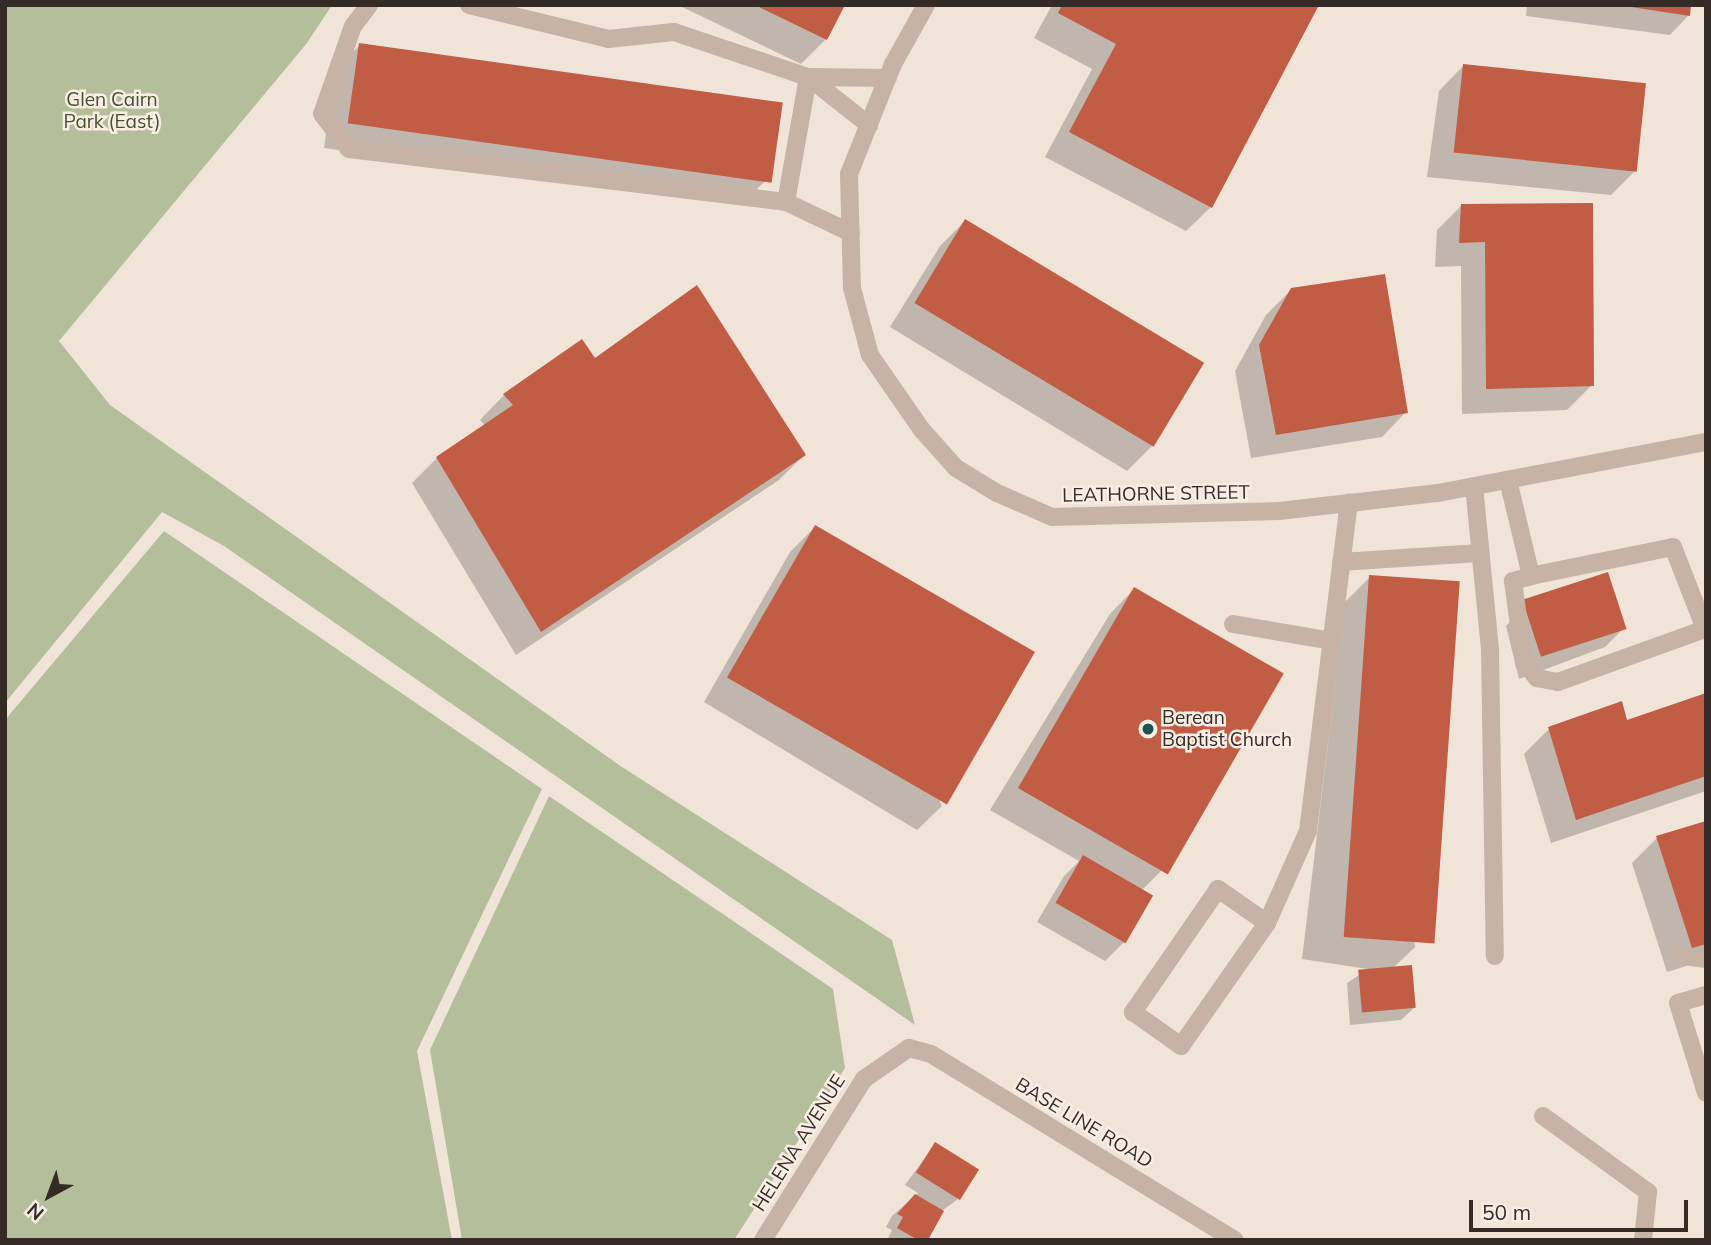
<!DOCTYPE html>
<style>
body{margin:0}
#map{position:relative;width:1711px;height:1245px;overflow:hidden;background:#f0e4d9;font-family:Mulish,sans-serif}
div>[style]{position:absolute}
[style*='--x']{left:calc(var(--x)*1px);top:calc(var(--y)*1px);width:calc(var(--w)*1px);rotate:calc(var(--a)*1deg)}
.green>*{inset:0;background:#b4be9a}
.shadow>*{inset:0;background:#0003}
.building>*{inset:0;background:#c15c45;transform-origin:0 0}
.minor>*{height:18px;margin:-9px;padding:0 9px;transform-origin:9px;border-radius:9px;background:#c7b3a5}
.dots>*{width:19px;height:19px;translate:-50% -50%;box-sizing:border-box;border:4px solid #f8eee5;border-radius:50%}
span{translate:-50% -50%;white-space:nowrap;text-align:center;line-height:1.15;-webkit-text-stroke:5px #f8eee5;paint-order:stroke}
.park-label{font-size:19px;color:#45512b}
.street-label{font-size:19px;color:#342a26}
.poi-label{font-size:19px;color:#342a26}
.left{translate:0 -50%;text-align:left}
.frame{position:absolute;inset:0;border:7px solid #342a26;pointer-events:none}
.north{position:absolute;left:14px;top:1161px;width:70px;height:70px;-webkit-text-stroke:5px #f8eee5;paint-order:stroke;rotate:221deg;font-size:19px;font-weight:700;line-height:28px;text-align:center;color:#342a26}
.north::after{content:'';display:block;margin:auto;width:24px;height:32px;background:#342a26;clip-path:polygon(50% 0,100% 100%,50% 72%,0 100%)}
.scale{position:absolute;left:1469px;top:1200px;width:219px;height:32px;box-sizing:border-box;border:4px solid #342a26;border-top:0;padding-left:9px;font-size:21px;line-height:24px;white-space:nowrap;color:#342a26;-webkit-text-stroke:5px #f8eee5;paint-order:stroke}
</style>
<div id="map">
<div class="green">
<i style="clip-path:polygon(5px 5px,332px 5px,307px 43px,59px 341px,110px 405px,622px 767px,892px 940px,915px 1025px,224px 546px,162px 512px,5px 703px)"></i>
<i style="clip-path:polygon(164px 531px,542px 789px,417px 1051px,452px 1240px,5px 1240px,5px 720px)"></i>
<i style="clip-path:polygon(549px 796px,833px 989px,845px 1068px,734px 1240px,462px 1240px,430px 1050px)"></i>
</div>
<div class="shadow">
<i style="clip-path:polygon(678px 5px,843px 5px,826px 39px,801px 64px)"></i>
<i style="clip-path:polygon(1052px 5px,1317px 5px,1211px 207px,1186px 231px,1045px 157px,1092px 69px,1034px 38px)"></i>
<i style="clip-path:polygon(1527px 5px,1690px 5px,1688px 16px,1670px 35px,1526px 16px)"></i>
<i style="clip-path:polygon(360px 45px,767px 179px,742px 204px,324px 148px,335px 70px)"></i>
<i style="clip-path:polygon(1463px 66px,1636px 170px,1611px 195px,1427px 177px,1439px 91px)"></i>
<i style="clip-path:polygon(1462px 205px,1592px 385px,1567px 410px,1462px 414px,1461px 266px,1435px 267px,1437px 230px)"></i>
<i style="clip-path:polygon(965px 221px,1152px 446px,1127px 471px,890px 327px,940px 246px)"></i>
<i style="clip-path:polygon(1291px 290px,1406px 412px,1382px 437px,1251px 458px,1235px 371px,1266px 315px)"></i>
<i style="clip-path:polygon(594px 360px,804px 455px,779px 480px,516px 655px,412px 483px,437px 458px,485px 426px,480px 420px,504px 395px)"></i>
<i style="clip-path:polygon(815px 527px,942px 806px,917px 830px,704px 702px,790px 552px)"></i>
<i style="clip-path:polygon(1370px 577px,1415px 947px,1393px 968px,1414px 1008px,1401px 1020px,1350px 1025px,1347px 983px,1368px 969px,1302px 959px,1345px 602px)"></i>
<i style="clip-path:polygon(1134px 589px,1162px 870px,1141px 891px,1124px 942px,1105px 961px,1037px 922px,1064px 876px,1079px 861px,990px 810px,1110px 614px)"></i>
<i style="clip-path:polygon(1525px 607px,1624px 628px,1605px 647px,1519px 679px,1506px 626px)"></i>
<i style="clip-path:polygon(1706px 695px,1706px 791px,1551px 843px,1524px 754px,1549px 729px,1626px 723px)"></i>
<i style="clip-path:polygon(1706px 823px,1706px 960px,1667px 972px,1632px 863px,1657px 838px)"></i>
<i style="clip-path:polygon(935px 1144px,958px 1199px,943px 1210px,926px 1240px,887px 1240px,892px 1230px,886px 1227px,892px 1216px,918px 1193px,905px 1185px)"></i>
</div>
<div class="building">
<i style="clip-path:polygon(755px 5px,845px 5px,827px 40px)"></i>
<i style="clip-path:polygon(1062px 5px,1319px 5px,1212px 208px,1069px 132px,1116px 44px,1058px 13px)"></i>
<i style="clip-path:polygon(1618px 5px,1691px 5px,1690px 16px)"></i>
<i style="left:359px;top:43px;width:428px;height:81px;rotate:8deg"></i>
<i style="left:1463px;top:64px;width:184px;height:89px;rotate:6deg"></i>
<i style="clip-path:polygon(1593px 203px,1594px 386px,1486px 389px,1485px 242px,1459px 243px,1461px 204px)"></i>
<i style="left:965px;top:219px;width:279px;height:98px;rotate:31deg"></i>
<i style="clip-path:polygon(1385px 274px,1408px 413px,1276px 435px,1259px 345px,1291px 288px)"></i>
<i style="clip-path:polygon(697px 285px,806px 455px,541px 632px,436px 457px,513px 405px,503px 394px,582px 339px,595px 358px)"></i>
<i style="left:815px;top:525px;width:254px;height:176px;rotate:30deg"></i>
<i style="left:1608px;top:572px;width:60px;height:90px;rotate:72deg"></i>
<i style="left:1369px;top:575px;width:91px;height:363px;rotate:4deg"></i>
<i style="left:1134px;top:587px;width:173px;height:232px;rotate:30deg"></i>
<i style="clip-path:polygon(1706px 693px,1706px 776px,1576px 820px,1548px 727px,1622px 701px,1627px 720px)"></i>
<i style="clip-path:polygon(1706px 821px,1706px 944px,1692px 948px,1656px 836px)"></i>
<i style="left:1083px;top:855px;width:81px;height:55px;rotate:30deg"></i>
<i style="left:1412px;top:965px;width:43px;height:54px;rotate:85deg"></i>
<i style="left:935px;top:1142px;width:52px;height:36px;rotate:32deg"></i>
<i style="clip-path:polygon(915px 1194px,944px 1211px,928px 1240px,918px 1240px,897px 1228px,903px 1217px,897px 1214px)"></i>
</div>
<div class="minor">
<i style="--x:369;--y:5;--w:26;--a:127"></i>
<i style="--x:353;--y:26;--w:93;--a:109.4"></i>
<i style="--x:322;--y:114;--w:44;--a:52.4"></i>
<i style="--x:349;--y:149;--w:440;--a:6.9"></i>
<i style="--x:786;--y:202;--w:72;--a:25.5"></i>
<i style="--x:469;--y:5;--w:143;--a:13.7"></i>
<i style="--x:608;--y:39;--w:66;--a:-6.1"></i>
<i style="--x:674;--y:32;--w:141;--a:18.6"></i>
<i style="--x:808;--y:77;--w:80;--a:0.7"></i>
<i style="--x:926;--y:5;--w:68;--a:119.2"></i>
<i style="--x:893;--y:64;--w:118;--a:111.8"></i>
<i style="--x:849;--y:174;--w:114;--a:88.5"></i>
<i style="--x:852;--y:288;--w:69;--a:75"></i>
<i style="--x:870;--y:355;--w:91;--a:55.3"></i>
<i style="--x:922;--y:430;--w:51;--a:48.2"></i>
<i style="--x:956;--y:468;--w:48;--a:31.4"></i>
<i style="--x:997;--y:493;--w:60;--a:23.6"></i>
<i style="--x:1052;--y:517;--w:227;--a:-1.5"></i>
<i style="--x:1279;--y:511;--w:160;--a:-6.5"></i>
<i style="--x:1438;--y:493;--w:273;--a:-10.8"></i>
<i style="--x:808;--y:77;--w:78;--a:38.2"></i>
<i style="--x:786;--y:202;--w:127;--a:-80"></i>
<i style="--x:1508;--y:480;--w:99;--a:76.5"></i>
<i style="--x:1531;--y:576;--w:19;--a:164"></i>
<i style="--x:1513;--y:581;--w:82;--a:82.3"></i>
<i style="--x:1524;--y:662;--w:21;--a:51"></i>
<i style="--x:1537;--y:678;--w:21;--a:11"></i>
<i style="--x:1558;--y:682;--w:156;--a:-19.8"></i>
<i style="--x:1705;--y:629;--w:88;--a:-111.3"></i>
<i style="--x:1673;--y:547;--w:145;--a:168.5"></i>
<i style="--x:1474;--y:486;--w:165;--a:84.4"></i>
<i style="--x:1490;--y:650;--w:306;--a:89.1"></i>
<i style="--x:1341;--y:562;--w:138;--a:-3.7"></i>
<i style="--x:1233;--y:624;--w:100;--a:9.7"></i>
<i style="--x:1267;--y:923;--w:60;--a:-145.2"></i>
<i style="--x:1218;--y:889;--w:150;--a:124.6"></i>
<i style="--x:1133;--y:1012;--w:59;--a:35.3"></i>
<i style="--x:1181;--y:1046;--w:150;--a:-55"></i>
<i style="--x:1267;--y:923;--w:101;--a:-66"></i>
<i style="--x:1308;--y:831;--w:331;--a:-82.9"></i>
<i style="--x:1684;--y:956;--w:22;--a:8"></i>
<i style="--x:1706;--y:995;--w:29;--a:164"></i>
<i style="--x:1678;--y:1003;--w:94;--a:72.7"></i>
<i style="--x:1543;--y:1116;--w:130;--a:35.9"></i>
<i style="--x:1648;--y:1192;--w:48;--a:95.9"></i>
<i style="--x:763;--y:1240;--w:190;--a:-57.9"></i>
<i style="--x:864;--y:1079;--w:55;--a:-34.6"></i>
<i style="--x:909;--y:1048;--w:23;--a:15"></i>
<i style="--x:931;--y:1054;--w:356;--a:31.5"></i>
</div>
<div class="dots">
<i style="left:1148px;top:729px;background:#1e5353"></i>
</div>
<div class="park-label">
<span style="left:112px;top:111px">Glen Cairn<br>Park (East)</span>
</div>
<div class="street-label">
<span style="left:1156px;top:494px;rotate:-1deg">LEATHORNE STREET</span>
<span style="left:1084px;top:1123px;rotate:31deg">BASE LINE ROAD</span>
<span style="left:799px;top:1143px;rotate:-58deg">HELENA AVENUE</span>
</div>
<div class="poi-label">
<span class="left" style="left:1162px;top:729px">Berean<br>Baptist Church</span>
</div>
<div class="frame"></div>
<div class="north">N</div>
<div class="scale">50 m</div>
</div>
